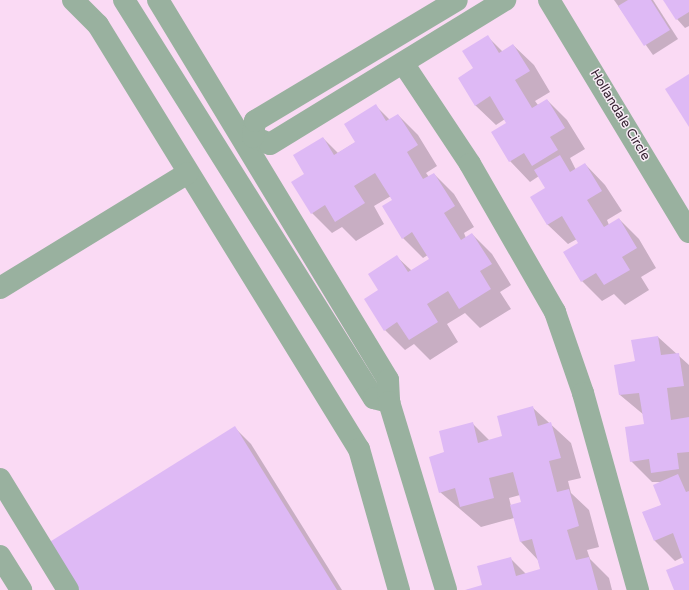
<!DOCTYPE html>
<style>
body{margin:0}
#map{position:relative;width:689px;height:590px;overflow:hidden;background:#fadaf4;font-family:"Varela Round",sans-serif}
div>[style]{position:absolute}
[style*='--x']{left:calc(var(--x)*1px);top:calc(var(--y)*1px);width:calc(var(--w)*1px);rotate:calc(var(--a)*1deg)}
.shadow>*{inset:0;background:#0003}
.building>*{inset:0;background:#deb9f5}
.minor>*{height:22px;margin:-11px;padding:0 11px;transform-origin:11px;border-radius:11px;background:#99b19f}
span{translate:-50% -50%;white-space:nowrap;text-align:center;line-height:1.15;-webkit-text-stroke:3px #f9eef7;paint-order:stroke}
.street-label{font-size:13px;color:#352131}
</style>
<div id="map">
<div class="shadow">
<i style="clip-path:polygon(614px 0,653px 0,678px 39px,653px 55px)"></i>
<i style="clip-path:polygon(665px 0,689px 0,689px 26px,685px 28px,677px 19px)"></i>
<i style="clip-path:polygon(488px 37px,503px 52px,513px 45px,534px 65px,550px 92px,535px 101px,538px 105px,547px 100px,567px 120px,585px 149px,570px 158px,576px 170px,585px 164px,605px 185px,622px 211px,607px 220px,609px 225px,619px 219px,639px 239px,656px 268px,641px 277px,649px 290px,625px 305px,614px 294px,602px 301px,582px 281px,579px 243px,577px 239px,568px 244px,547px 224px,546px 188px,539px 176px,530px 182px,510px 161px,493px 133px,508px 124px,505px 119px,496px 125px,475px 105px,474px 69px)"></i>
<i style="clip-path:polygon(375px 105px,390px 120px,398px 115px,418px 135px,437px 166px,426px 173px,429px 177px,434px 174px,454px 194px,474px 227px,464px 233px,466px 238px,472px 234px,492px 254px,511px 285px,500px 292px,511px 309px,480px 328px,465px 313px,447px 324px,458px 342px,430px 360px,414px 344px,405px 350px,385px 330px,380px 291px,397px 257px,412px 271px,430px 259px,428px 255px,423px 258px,403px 238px,391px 196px,374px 206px,384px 224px,356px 241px,342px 227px,332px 233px,312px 213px,306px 174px,323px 138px,338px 153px,356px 142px)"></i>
<i style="clip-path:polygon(658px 337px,689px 365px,689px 590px,675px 590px,686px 563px,683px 557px,675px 561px,655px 541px,643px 513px,662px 505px,661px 482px,652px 482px,631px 461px,646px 425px,644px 415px,620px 395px,616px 366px,636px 362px)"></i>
<i style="clip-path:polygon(evenodd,532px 407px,571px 443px,581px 478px,568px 481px,571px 493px,589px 510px,599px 547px,587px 550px,590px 559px,609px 578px,612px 590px,467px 590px,483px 586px,510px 558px,526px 574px,541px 570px,538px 560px,521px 542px,514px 518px,481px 527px,440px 492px,446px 453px,473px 424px,490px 441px,504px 437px,532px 407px,520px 495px,523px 503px,511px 506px,509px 498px,520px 495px)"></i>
<i style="clip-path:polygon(235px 428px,251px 444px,342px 590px,78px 590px)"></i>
</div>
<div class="building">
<i style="clip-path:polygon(628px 0,651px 0,670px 30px,644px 46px,618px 6px)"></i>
<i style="clip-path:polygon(663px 0,689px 0,689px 12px,676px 20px)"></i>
<i style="clip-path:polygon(488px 35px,499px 53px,513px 44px,530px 71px,515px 80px,532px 108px,547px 99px,565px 128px,550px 137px,558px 150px,532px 166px,524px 153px,509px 162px,491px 132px,506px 123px,490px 96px,475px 106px,458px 78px,473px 68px,462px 51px)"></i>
<i style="clip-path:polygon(689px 74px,689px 127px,665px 89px)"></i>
<i style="clip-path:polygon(376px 104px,386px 121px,398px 114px,418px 145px,407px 152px,423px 179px,434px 173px,455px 206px,444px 213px,461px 240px,472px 233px,492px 264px,480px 271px,491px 289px,459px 309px,448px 291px,427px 304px,438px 322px,409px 340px,397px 322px,384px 331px,364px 299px,378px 290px,368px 274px,397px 255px,408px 272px,429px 259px,412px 232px,402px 239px,382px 206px,392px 200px,375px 173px,354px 186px,365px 203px,335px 222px,325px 205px,311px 214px,291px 182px,304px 174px,293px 155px,323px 137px,334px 155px,355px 142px,344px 124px)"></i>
<i style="clip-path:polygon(560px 155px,570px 172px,585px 163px,602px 191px,587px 200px,604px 227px,619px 218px,637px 248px,622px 257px,630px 270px,604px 285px,596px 273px,581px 282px,563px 252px,578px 243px,562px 216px,547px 225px,530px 197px,545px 188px,534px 170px)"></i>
<i style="clip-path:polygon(658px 336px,661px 355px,679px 353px,684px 386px,667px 388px,671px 420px,689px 417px,689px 452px,677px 453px,679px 469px,651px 473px,649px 459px,630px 462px,625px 427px,644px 424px,639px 393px,619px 395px,614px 365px,635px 361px,631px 340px)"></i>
<i style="clip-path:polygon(533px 406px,538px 426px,551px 422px,561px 458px,549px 461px,557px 492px,569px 489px,579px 526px,567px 530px,576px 560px,589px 557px,598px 590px,465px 590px,482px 585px,477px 566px,511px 557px,516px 576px,540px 569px,532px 539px,520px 542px,510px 505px,521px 502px,513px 472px,489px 478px,494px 498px,460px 507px,455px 488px,439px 493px,429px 457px,444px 452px,439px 431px,473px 422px,478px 443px,502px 436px,497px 416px)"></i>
<i style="clip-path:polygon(235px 426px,337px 590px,77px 590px,48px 543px)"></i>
<i style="clip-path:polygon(678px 474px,686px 492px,689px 491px,689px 590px,674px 590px,666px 570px,684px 563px,673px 533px,654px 541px,642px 512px,661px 505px,653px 485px)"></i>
</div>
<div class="minor">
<i style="--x:73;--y:0;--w:35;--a:45"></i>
<i style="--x:98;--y:25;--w:498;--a:58.4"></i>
<i style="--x:359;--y:449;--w:147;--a:74.2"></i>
<i style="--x:124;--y:0;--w:470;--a:57.9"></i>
<i style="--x:374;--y:398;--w:16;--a:15"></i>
<i style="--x:158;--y:0;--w:444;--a:58.8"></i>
<i style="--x:388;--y:380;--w:22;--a:87"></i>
<i style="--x:389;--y:402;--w:196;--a:73.1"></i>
<i style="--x:549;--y:0;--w:271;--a:58.9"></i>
<i style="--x:403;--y:63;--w:121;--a:56.4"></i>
<i style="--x:470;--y:164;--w:171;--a:60.1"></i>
<i style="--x:555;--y:312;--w:86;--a:70.9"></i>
<i style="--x:583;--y:393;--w:205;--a:74.4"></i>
<i style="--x:253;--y:137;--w:18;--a:22"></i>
<i style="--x:270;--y:144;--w:276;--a:-31.5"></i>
<i style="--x:253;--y:137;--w:16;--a:-83"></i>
<i style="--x:255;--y:121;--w:235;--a:-30.9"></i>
<i style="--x:0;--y:288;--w:220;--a:-31.5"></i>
<i style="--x:0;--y:479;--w:130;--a:58.5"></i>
<i style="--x:0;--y:556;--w:40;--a:58"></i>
</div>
<div class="street-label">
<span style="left:620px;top:115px;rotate:59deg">Hollandale Circle</span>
</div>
</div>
